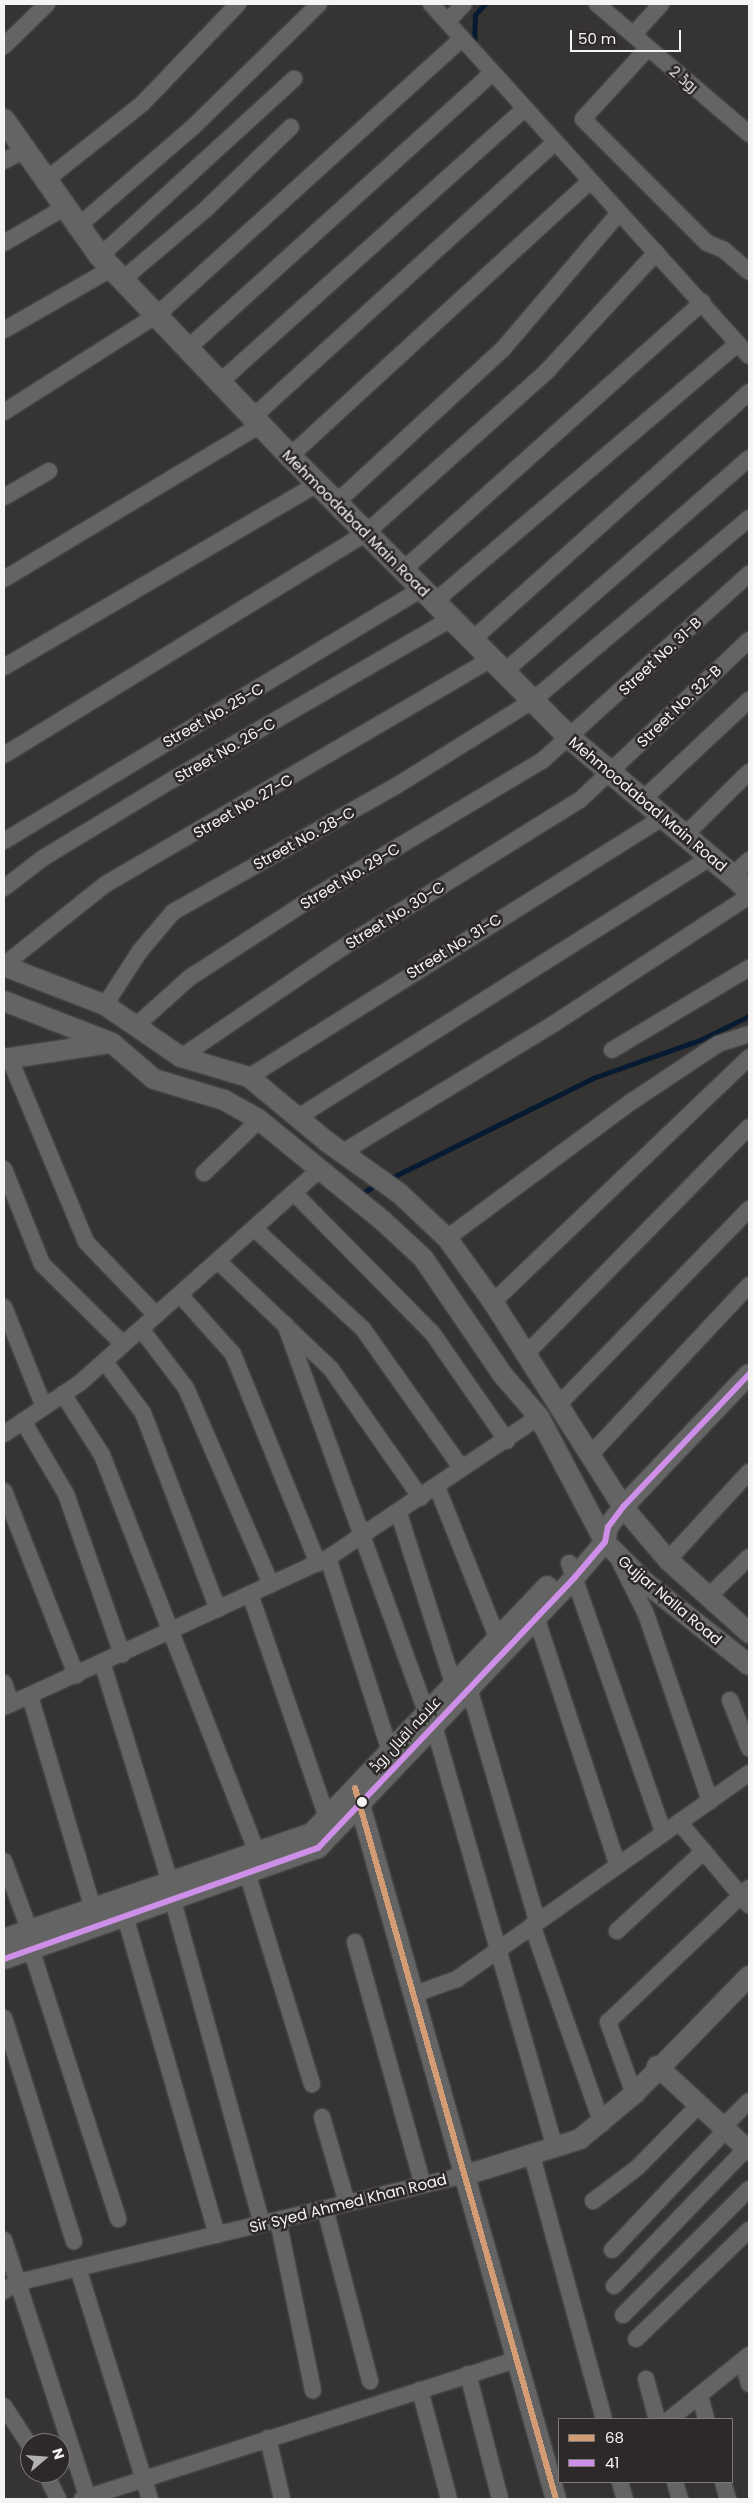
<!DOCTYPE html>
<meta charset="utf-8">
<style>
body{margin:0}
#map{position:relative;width:753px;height:2503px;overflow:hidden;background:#353433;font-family:Poppins,Cairo,sans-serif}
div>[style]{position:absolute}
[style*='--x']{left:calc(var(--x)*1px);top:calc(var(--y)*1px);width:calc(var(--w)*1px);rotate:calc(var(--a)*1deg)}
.stream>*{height:4.5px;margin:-2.25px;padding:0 2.25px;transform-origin:2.25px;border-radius:2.25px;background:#061a31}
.roads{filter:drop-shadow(0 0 1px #555353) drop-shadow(0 0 1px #555353)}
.minor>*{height:16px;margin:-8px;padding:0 8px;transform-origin:8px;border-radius:8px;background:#656464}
.tertiary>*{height:20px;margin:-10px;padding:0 10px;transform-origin:10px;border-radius:10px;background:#656464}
.secondary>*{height:22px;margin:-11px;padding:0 11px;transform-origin:11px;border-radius:11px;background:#656464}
.bus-1>*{height:6px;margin:-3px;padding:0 3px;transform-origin:3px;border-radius:3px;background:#d39c74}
.bus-2>*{height:6px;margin:-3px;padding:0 3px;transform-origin:3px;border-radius:3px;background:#ce8fe9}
.dots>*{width:14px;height:14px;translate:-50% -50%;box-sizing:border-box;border:2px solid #2c2928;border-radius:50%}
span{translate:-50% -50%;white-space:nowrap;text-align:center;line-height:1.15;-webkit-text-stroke:5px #2c2928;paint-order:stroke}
.street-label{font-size:15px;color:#f6f4f3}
.frame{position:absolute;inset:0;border:5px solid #f6f4f3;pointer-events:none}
.legend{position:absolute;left:558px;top:2418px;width:175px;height:65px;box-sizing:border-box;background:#2c2928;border:1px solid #7d7a79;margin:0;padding:6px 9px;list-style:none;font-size:15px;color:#f6f4f3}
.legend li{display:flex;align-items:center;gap:10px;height:25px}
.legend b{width:25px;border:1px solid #7d7a79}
.north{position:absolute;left:20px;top:2433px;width:50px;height:50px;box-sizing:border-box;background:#2c2928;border:1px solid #7d7a79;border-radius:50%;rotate:72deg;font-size:14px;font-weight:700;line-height:20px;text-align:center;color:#f6f4f3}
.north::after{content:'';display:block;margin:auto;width:18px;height:22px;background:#b2b1b0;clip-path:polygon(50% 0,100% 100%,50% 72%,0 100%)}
.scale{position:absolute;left:570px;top:30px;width:111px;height:22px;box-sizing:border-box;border:2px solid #f6f4f3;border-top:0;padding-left:6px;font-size:15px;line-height:18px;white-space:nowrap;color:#f6f4f3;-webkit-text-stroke:4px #2c2928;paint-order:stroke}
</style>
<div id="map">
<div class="stream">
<i style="--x:474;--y:43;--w:28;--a:-88"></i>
<i style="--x:475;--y:15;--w:15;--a:-48"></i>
<i style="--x:389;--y:1179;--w:228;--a:-26.3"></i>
<i style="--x:593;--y:1078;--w:114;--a:-19.6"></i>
<i style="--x:700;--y:1040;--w:55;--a:-26.1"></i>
<i style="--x:364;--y:1192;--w:16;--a:-30"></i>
</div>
<div class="roads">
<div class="minor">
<i style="--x:431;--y:4;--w:474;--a:47.9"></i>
<i style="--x:597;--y:4;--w:200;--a:40.5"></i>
<i style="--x:448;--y:21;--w:23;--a:-47"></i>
<i style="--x:634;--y:34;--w:40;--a:-48"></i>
<i style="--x:4;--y:46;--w:60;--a:-44.3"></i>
<i style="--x:648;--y:48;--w:96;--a:132.5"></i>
<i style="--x:583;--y:119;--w:175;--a:45"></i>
<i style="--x:707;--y:243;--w:18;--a:22"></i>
<i style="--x:724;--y:250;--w:33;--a:41"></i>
<i style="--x:4;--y:161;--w:24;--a:-28"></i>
<i style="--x:46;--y:180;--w:122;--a:-38.4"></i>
<i style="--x:142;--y:104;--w:139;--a:-46.2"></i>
<i style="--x:76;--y:228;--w:153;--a:-40.8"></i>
<i style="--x:192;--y:128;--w:177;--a:-44.3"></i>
<i style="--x:4;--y:243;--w:69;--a:-30.3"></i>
<i style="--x:100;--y:256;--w:263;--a:-42.4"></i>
<i style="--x:122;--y:280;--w:110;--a:-40.2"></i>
<i style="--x:206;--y:209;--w:118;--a:-44"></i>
<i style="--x:4;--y:330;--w:123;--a:-29.7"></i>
<i style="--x:188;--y:348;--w:409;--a:-42.1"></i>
<i style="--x:220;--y:382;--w:409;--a:-41.9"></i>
<i style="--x:4;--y:412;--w:181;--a:-32.4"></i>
<i style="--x:157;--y:315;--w:412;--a:-42.2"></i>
<i style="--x:253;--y:417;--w:407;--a:-42.3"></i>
<i style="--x:290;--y:456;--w:407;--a:-42.5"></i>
<i style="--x:4;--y:497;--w:52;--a:-30"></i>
<i style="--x:336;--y:503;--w:226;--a:-42.7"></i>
<i style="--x:502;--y:350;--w:180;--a:-49.5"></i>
<i style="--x:403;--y:570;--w:402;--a:-41.8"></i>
<i style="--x:4;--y:579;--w:299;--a:-31"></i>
<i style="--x:434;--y:602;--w:399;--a:-40.4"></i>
<i style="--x:472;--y:640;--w:372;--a:-41.8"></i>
<i style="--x:4;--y:667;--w:363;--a:-30.3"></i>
<i style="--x:504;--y:672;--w:325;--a:-41.1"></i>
<i style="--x:4;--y:755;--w:425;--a:-31.5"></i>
<i style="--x:366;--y:533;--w:243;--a:-41.8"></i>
<i style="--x:547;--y:371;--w:161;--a:-47.3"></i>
<i style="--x:641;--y:801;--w:148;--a:-43.1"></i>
<i style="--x:684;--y:836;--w:91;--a:-44.6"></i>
<i style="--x:4;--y:841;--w:487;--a:-31.1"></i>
<i style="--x:733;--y:875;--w:22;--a:-43"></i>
<i style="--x:4;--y:888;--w:49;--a:-37.6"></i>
<i style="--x:43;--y:858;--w:151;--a:-31.2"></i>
<i style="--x:172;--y:780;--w:322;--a:-30"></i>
<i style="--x:4;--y:965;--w:130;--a:-38.5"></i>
<i style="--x:106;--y:884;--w:446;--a:-30.3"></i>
<i style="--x:105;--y:1005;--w:64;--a:-57.1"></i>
<i style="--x:140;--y:951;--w:51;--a:-49.8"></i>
<i style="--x:173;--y:912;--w:256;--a:-29.5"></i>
<i style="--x:396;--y:786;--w:160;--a:-32"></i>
<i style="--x:532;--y:701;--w:284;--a:-40.1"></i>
<i style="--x:138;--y:1024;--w:69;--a:-42"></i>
<i style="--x:189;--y:978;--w:143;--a:-33"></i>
<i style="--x:309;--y:900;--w:273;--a:-30.9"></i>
<i style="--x:543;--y:760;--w:278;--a:-42.1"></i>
<i style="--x:612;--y:1050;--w:160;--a:-30.9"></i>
<i style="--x:9;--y:1057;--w:200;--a:67.4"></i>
<i style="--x:86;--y:1242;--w:101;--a:46.2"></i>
<i style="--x:181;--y:1057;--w:189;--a:-34.2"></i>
<i style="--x:337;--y:951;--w:286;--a:-31.9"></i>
<i style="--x:580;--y:800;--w:233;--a:-43.4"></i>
<i style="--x:249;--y:1077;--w:486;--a:-32.1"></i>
<i style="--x:300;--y:1116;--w:486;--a:-32.2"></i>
<i style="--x:343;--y:1152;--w:248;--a:-31.3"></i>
<i style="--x:555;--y:1023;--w:232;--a:-33.2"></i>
<i style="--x:4;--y:1169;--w:102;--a:68.2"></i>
<i style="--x:42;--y:1264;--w:111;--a:44.6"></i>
<i style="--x:204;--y:1173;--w:76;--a:-43.9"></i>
<i style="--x:296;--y:1195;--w:195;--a:45.4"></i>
<i style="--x:433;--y:1334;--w:130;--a:55.3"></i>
<i style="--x:256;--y:1230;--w:146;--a:42.8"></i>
<i style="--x:363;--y:1329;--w:171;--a:54.7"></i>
<i style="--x:447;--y:1238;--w:229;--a:-36.5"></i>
<i style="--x:631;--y:1102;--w:105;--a:-33.7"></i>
<i style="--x:718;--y:1044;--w:33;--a:-18"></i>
<i style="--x:219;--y:1262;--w:155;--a:43.7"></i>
<i style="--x:331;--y:1369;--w:157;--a:55.1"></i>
<i style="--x:181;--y:1296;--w:78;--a:48.1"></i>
<i style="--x:233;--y:1354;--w:226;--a:67.9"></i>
<i style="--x:493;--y:1302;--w:354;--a:-43.7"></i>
<i style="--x:4;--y:1307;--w:108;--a:68.2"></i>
<i style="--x:285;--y:1324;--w:413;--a:70"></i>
<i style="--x:141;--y:1329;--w:74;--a:52.7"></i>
<i style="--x:186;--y:1388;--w:214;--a:66.6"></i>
<i style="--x:526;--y:1354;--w:318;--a:-45.5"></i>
<i style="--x:105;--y:1362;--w:64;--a:53.3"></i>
<i style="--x:143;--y:1413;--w:210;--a:69.1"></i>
<i style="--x:63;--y:1394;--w:72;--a:57.4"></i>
<i style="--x:102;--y:1455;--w:438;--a:68.7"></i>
<i style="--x:558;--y:1405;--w:274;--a:-45.7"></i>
<i style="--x:23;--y:1421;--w:85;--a:59.5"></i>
<i style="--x:66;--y:1494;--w:170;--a:70.7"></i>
<i style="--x:4;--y:1434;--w:92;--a:-33.9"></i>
<i style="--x:80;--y:1383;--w:317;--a:-41.7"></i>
<i style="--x:590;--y:1455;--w:233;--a:-46.9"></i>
<i style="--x:437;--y:1487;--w:162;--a:68.2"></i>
<i style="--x:4;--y:1491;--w:198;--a:68.6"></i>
<i style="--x:399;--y:1514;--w:177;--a:72.3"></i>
<i style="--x:328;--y:1558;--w:213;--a:72.2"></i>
<i style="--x:668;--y:1560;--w:120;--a:-47.4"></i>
<i style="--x:620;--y:1562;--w:58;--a:63.4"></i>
<i style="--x:646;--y:1614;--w:198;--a:71.1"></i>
<i style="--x:569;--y:1563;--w:285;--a:70.7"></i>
<i style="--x:250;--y:1594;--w:245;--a:71"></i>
<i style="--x:708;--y:1597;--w:57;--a:-44.3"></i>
<i style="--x:536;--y:1617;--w:259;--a:71.8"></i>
<i style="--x:102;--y:1662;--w:230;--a:72.8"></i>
<i style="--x:4;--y:1683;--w:22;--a:72"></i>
<i style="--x:469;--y:1688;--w:243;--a:73.7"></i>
<i style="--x:30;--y:1696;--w:233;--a:73.5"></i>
<i style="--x:730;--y:1700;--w:52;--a:68.4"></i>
<i style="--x:4;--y:1707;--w:357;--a:-24.7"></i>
<i style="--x:328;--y:1558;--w:254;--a:-33.8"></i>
<i style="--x:434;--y:1726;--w:440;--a:74"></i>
<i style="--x:679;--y:1822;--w:109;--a:49.9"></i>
<i style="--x:4;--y:1861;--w:72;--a:69.8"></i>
<i style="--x:248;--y:1876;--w:218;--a:72.9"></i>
<i style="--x:173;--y:1901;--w:335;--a:74.6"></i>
<i style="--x:125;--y:1916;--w:332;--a:73.9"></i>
<i style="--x:532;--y:1925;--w:211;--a:70.6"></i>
<i style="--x:617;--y:1931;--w:118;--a:-42.6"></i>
<i style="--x:355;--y:1942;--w:252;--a:74.4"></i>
<i style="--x:31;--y:1949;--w:284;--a:72.1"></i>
<i style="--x:415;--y:1994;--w:45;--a:-19.7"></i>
<i style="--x:457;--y:1979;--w:357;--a:-35.2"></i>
<i style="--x:4;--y:2018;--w:234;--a:72.6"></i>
<i style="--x:634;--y:2094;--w:77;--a:-109.9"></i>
<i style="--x:608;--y:2022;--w:195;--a:-43.5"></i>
<i style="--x:322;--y:2117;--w:90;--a:73.8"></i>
<i style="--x:724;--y:2126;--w:35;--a:-45"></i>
<i style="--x:532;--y:2156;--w:273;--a:74.7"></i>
<i style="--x:593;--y:2201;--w:55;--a:-36.9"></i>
<i style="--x:637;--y:2168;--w:90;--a:-45.5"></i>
<i style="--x:325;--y:2209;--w:178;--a:75.3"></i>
<i style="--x:278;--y:2220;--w:174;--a:78.4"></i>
<i style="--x:4;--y:2240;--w:272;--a:72"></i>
<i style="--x:612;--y:2250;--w:167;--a:-46.5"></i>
<i style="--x:78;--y:2268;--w:242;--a:72.7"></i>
<i style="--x:614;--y:2286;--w:192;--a:-46.1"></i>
<i style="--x:4;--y:2291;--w:14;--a:-36"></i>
<i style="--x:15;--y:2283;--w:464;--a:-13.5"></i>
<i style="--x:623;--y:2315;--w:178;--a:-45"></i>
<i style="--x:636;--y:2339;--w:157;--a:-44"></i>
<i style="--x:743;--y:2361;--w:24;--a:75"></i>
<i style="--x:468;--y:2374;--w:129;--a:75.6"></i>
<i style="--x:646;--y:2379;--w:41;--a:74.6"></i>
<i style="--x:420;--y:2390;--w:113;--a:75.1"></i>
<i style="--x:700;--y:2396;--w:24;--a:75"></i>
<i style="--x:4;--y:2406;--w:48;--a:57"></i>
<i style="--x:670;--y:2419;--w:102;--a:-39"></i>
<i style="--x:268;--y:2438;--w:63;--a:77.1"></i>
<i style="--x:45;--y:2473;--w:29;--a:63"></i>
<i style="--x:620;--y:2482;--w:18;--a:74"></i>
<i style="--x:675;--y:2482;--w:18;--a:74"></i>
<i style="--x:723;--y:2482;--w:18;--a:74"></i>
<i style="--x:82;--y:2499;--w:457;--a:-17.8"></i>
</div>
<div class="tertiary">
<i style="--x:4;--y:966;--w:108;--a:21.1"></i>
<i style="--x:105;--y:1005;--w:92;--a:34.4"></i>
<i style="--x:181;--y:1057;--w:71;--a:16.4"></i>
<i style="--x:249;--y:1077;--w:100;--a:39.7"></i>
<i style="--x:326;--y:1141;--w:90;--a:35.5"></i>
<i style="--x:399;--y:1193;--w:66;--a:43.2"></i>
<i style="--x:447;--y:1238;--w:79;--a:54.3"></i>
<i style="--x:493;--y:1302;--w:243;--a:57.6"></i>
<i style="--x:623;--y:1507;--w:70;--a:49.7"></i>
<i style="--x:668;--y:1560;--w:109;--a:42"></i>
<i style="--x:4;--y:1001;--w:116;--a:21.3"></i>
<i style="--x:112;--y:1043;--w:55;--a:40.6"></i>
<i style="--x:154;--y:1079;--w:73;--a:16.7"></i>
<i style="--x:224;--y:1100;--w:39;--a:29"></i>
<i style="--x:258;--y:1119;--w:161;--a:39.2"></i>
<i style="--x:383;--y:1221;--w:54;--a:42.8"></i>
<i style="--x:423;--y:1258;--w:140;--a:55.7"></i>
<i style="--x:502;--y:1374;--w:57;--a:49.3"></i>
<i style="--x:539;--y:1417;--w:141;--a:62.2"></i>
<i style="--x:605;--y:1542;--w:58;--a:45"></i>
<i style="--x:646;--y:1583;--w:132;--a:38.5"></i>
<i style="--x:4;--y:1059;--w:100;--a:-8.6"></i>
<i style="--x:357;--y:1794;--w:733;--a:74.24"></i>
<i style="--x:4;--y:1939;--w:326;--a:-19"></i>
<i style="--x:312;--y:1833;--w:341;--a:-46.4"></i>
<i style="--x:4;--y:1959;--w:333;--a:-19.5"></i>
<i style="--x:318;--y:1848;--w:373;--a:-46.5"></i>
<i style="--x:575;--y:1577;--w:46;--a:-49.4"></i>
<i style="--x:605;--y:1542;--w:15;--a:-79"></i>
<i style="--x:608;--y:1527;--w:25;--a:-53"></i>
<i style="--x:623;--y:1507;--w:183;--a:-46.5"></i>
<i style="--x:657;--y:2066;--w:125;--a:42.7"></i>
<i style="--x:466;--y:2175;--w:120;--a:-17.5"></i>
<i style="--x:580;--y:2139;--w:70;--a:-39.8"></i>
<i style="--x:634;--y:2094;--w:165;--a:-45.7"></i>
</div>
<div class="secondary">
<i style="--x:4;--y:120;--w:166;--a:54.8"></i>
<i style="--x:100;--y:256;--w:276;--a:46.5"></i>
<i style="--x:290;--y:456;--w:397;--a:45.2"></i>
<i style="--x:570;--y:738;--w:235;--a:40.3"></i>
</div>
</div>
<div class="bus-1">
<i style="--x:355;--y:1788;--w:739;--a:74.21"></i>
</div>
<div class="bus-2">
<i style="--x:4;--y:1959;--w:333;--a:-19.5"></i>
<i style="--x:318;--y:1848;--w:373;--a:-46.5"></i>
<i style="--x:575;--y:1577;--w:46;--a:-49.4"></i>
<i style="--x:605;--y:1542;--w:15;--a:-79"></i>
<i style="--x:608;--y:1527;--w:25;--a:-53"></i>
<i style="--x:623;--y:1507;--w:183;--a:-46.5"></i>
</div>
<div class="dots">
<i style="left:362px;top:1802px;background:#f6f4f3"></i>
</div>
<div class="street-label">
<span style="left:684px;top:79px;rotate:40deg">روڈ 2</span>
<span style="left:356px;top:523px;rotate:45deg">Mehmoodabad Main Road</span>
<span style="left:660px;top:656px;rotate:-43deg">Street No. 31-B</span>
<span style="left:679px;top:706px;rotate:-44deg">Street No. 32-B</span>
<span style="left:213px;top:715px;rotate:-30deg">Street No. 25-C</span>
<span style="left:225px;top:750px;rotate:-30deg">Street No. 26-C</span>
<span style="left:648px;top:804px;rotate:40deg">Mehmoodabad Main Road</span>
<span style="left:243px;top:806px;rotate:-30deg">Street No. 27-C</span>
<span style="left:304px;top:838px;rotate:-29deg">Street No. 28-C</span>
<span style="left:350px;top:876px;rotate:-31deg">Street No. 29-C</span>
<span style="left:395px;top:915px;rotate:-32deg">Street No. 30-C</span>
<span style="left:454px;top:946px;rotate:-32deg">Street No. 31-C</span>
<span style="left:670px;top:1600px;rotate:40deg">Gujjar Nalla Road</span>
<span style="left:405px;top:1734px;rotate:-47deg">علامہ اقبال روڈ</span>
<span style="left:348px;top:2203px;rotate:-14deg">Sir Syed Ahmed Khan Road</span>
</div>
<div class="frame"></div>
<ul class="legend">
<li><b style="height:6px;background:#d39c74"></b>68</li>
<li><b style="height:6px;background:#ce8fe9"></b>41</li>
</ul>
<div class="north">N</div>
<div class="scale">50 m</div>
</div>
